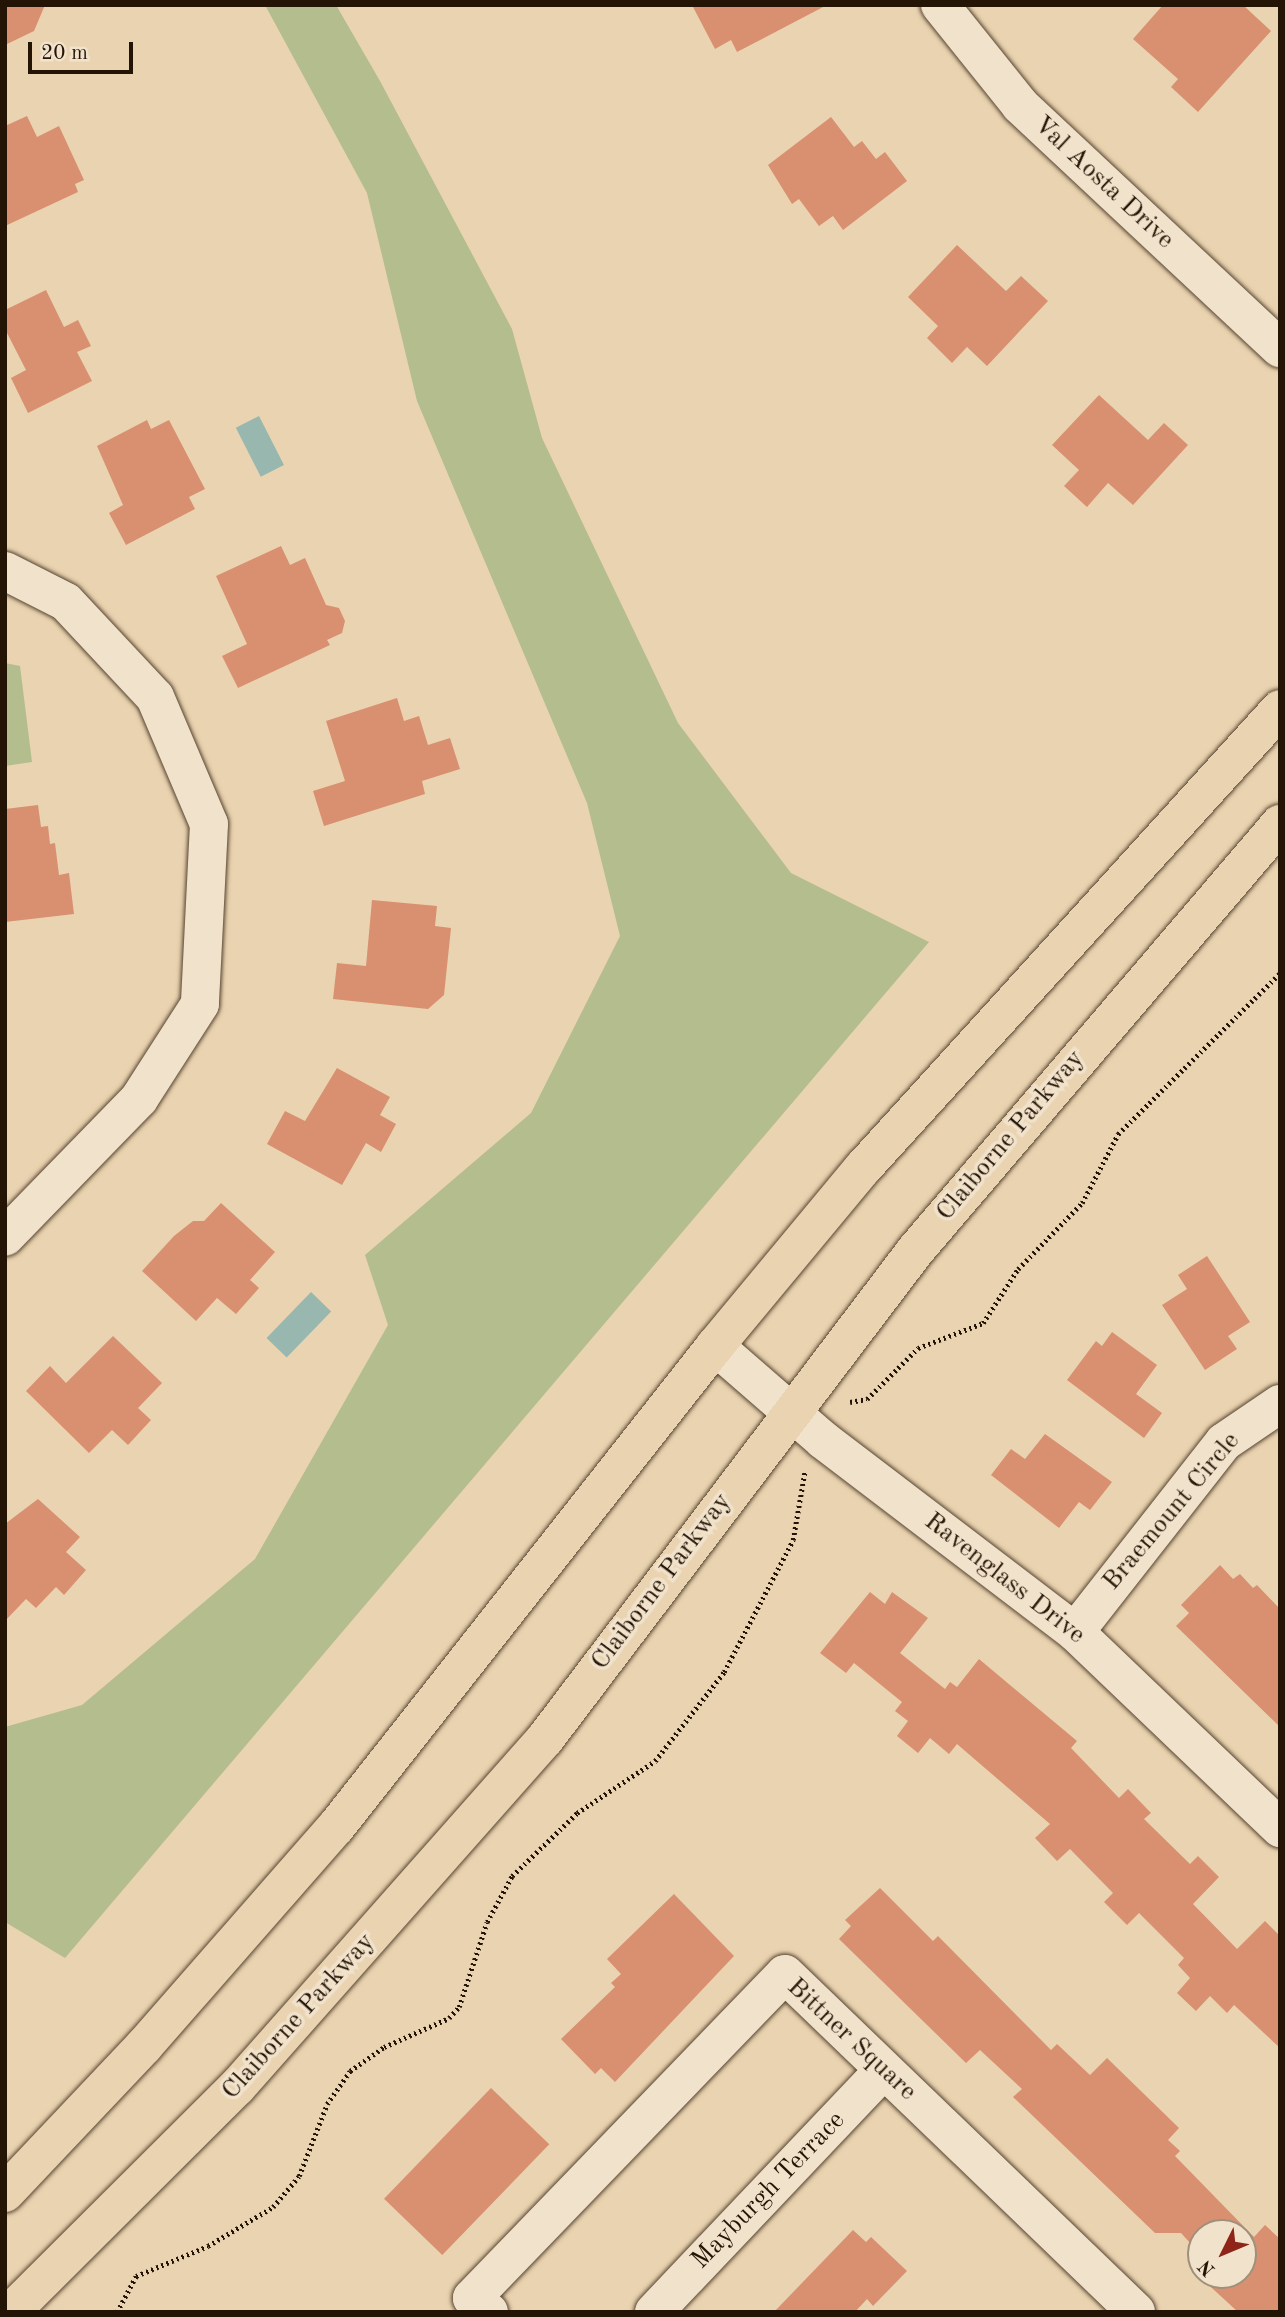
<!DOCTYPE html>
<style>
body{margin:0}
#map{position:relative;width:1285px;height:2317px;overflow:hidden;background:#ead3b0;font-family:"Old Standard TT",serif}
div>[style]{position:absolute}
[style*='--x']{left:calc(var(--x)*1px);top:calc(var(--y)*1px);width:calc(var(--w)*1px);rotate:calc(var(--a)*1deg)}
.green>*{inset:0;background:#b3bd8e}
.water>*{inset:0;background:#98b7af;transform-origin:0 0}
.building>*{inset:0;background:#d89070;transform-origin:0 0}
.path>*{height:4.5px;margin-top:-2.25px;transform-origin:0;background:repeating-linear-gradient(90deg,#241405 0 2px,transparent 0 5.5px)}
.roads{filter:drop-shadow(0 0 2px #564430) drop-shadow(0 0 2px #564430)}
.minor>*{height:38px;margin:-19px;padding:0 19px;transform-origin:19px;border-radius:19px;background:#f1e2cc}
.major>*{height:38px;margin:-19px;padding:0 19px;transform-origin:19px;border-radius:19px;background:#ead3b0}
span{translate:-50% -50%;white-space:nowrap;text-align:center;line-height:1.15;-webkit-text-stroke:7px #f1e2cc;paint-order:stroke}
.street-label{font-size:26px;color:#241405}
.frame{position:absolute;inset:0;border:7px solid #241405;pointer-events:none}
.north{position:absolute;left:1187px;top:2219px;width:70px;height:70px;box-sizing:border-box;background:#f1e2cc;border:2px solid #9f907c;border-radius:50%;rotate:227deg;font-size:19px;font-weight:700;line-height:28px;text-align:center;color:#241405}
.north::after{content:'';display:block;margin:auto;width:24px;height:32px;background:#8f2418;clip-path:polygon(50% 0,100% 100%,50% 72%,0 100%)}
.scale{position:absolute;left:28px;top:42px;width:105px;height:32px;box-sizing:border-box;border:4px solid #241405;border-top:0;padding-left:9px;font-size:21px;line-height:24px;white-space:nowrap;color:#241405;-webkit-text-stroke:5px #f1e2cc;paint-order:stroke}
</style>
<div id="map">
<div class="green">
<i style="clip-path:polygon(265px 5px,336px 5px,380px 81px,512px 329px,542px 438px,678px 723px,791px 873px,929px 942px,65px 1958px,5px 1922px,5px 1727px,82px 1705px,255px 1559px,388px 1325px,365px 1255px,531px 1113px,620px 936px,587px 803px,417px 401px,367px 193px)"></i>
<i style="clip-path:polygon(5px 663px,20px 666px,32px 762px,5px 766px)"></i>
</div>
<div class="water">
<i style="left:259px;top:416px;width:55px;height:26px;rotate:63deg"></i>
<i style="left:311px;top:1292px;width:28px;height:64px;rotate:44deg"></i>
</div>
<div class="building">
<i style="clip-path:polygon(5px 5px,45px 5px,34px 31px,5px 45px)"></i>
<i style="clip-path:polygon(692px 5px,827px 5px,737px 52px,731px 40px,715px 49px)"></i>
<i style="clip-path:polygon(1163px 5px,1243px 5px,1271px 31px,1198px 112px,1171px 87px,1178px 79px,1133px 39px)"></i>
<i style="clip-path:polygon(27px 116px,37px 137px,59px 126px,84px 180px,75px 184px,78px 192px,5px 226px,5px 126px)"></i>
<i style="clip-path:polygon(831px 117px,854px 147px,862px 141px,876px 159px,885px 152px,907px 181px,843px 230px,833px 216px,819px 226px,799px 199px,792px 204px,768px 165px)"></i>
<i style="clip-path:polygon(957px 245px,1006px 291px,1021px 276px,1048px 301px,987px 366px,967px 347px,952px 363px,927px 338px,938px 326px,908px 297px)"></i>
<i style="clip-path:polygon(46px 290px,64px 327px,78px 320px,91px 346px,77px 352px,92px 381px,28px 413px,11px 378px,26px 370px,5px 329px,5px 310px)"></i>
<i style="clip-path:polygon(1099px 395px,1148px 440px,1164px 423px,1188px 445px,1133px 505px,1108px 483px,1087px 507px,1064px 486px,1079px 470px,1052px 445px)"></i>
<i style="clip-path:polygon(147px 420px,151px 429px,169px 420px,205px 489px,189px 497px,195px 509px,126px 545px,109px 513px,123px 505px,97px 446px)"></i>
<i style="clip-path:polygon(281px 546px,290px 565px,305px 558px,326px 605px,339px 608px,345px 621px,342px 633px,327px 640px,330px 645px,238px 688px,222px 656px,247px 644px,216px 576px)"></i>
<i style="clip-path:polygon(397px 698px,404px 721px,419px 716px,428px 745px,450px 738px,460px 769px,422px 781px,425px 794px,324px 826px,313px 791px,345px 781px,326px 721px)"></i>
<i style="clip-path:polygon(38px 805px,41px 827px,48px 826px,50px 844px,55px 843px,59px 875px,69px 873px,74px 914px,5px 922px,5px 809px)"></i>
<i style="clip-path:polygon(372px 900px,437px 906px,435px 926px,451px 928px,444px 995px,428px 1009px,333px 999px,337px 963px,366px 966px)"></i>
<i style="clip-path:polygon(337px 1068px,390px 1097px,380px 1115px,396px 1124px,381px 1152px,366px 1143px,342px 1185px,267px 1144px,285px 1111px,305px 1121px)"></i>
<i style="clip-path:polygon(221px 1203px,275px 1252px,250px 1280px,259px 1288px,236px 1314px,217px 1298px,196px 1321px,142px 1271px,174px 1236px,193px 1221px,204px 1221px)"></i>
<i style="clip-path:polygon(1207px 1256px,1250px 1322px,1228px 1336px,1237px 1349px,1205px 1370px,1162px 1305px,1187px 1289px,1178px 1275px)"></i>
<i style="clip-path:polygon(1112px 1332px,1157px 1365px,1136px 1394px,1162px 1413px,1144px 1438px,1067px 1380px,1096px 1341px,1102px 1346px)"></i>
<i style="clip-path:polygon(113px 1336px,162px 1383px,138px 1408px,151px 1420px,128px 1445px,112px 1430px,89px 1453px,26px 1391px,50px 1366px,66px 1383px)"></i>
<i style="clip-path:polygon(1045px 1434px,1112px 1482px,1090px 1510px,1079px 1502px,1059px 1528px,991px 1475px,1011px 1449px,1025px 1459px)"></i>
<i style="clip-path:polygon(38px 1499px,80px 1537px,66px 1552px,86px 1570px,64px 1595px,56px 1587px,36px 1608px,26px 1599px,5px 1621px,5px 1524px)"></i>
<i style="clip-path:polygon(1220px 1565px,1233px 1579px,1240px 1574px,1253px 1588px,1257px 1585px,1280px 1609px,1280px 1727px,1176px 1626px,1189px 1613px,1181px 1605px)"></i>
<i style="clip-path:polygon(870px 1592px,885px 1604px,892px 1592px,928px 1618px,900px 1653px,945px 1689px,950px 1682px,957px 1687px,979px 1659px,1077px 1741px,1071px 1748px,1119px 1798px,1128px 1789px,1151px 1813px,1144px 1819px,1190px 1864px,1198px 1856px,1219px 1877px,1193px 1904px,1237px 1949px,1265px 1921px,1280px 1936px,1280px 2048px,1234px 2005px,1227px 2013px,1210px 1996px,1196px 2011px,1177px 1993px,1190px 1978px,1178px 1965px,1184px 1958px,1139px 1913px,1127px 1925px,1104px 1902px,1113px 1893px,1070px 1849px,1057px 1861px,1035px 1838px,1050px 1824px,957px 1744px,949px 1754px,930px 1738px,918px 1753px,897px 1736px,908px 1721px,895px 1711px,902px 1702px,854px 1663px,846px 1673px,820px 1653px)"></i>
<i style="clip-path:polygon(880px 1888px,933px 1941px,938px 1936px,1051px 2050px,1057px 2044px,1090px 2075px,1107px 2058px,1179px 2128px,1168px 2140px,1180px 2151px,1175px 2156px,1254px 2237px,1265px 2225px,1280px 2239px,1280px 2312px,1238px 2312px,1200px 2277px,1243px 2275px,1243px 2233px,1201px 2233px,1201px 2255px,1181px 2233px,1155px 2233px,1013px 2097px,1022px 2089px,980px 2050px,966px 2063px,839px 1939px,851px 1926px,845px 1920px)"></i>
<i style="clip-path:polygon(674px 1894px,734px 1956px,615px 2082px,601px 2068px,595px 2074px,561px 2039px,615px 1987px,611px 1983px,621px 1974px,607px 1959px)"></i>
<i style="left:491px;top:2088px;width:81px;height:154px;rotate:44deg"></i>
<i style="clip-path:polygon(853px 2230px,866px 2242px,871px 2237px,907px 2271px,873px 2306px,867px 2299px,855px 2312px,774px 2312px)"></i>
</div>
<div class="path">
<i style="--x:850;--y:1402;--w:17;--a:-10"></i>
<i style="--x:867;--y:1399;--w:72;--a:-45"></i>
<i style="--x:918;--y:1348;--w:70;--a:-21"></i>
<i style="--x:983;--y:1323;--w:64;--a:-57.1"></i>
<i style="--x:1018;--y:1269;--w:92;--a:-45.9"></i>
<i style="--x:1082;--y:1203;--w:78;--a:-62.4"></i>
<i style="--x:1118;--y:1134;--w:228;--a:-44.8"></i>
<i style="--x:117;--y:2312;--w:41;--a:-62.2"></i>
<i style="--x:136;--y:2276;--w:78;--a:-22.6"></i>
<i style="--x:208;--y:2246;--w:76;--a:-31"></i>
<i style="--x:273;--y:2207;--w:40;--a:-50"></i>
<i style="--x:299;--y:2176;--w:77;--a:-68.7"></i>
<i style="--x:327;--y:2104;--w:40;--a:-55.1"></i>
<i style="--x:350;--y:2071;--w:42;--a:-35.2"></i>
<i style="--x:384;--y:2047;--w:71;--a:-24"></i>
<i style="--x:449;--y:2018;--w:15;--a:-48"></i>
<i style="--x:459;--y:2007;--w:89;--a:-71.8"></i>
<i style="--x:487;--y:1922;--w:52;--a:-61.5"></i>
<i style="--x:512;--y:1876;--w:91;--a:-44.1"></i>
<i style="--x:577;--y:1813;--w:94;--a:-33.7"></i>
<i style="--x:655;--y:1761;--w:113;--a:-52.2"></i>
<i style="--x:724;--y:1672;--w:149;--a:-62.4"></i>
<i style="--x:793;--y:1540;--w:71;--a:-80.3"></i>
</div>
<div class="roads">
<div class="minor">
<i style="--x:940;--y:5;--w:128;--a:51.3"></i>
<i style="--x:1020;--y:105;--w:356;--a:43.1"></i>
<i style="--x:5;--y:571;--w:68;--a:26.9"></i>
<i style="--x:66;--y:602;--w:130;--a:46.9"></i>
<i style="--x:155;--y:697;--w:138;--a:67"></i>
<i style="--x:209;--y:824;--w:180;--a:92.9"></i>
<i style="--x:200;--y:1004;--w:113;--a:122.7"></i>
<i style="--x:139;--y:1099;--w:192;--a:134.2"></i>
<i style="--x:715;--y:1346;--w:143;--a:41"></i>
<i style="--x:823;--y:1440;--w:317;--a:37.3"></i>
<i style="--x:1075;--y:1632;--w:284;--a:43.7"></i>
<i style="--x:1075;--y:1632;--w:241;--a:-51.9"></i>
<i style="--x:1224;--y:1442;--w:68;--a:-34.2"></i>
<i style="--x:489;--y:2312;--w:22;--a:-141"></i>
<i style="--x:472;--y:2298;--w:450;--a:-46"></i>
<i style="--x:785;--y:1974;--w:487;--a:43.9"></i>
<i style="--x:654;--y:2312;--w:334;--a:-46.5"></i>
</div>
<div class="major">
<i style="--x:5;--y:2193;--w:202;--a:-46.6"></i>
<i style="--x:144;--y:2046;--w:291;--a:-48.8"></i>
<i style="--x:336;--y:1827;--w:612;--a:-51.76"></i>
<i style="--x:715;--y:1346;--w:231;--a:-50.3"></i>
<i style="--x:863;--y:1168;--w:620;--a:-47.74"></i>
<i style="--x:11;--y:2312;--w:319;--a:-44.9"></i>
<i style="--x:237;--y:2087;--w:465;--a:-48.5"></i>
<i style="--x:545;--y:1739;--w:612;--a:-52.83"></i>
<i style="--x:915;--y:1251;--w:562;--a:-49.48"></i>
</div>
</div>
<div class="street-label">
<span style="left:1103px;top:183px;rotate:43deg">Val Aosta Drive</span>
<span style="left:1011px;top:1136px;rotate:-50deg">Claiborne Parkway</span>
<span style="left:1172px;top:1512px;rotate:-50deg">Braemount Circle</span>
<span style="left:1004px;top:1579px;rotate:38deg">Ravenglass Drive</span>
<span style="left:662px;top:1582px;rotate:-53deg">Claiborne Parkway</span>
<span style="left:299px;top:2017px;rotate:-48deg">Claiborne Parkway</span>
<span style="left:851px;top:2040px;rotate:43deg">Bittner Square</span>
<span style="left:769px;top:2191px;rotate:-46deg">Mayburgh Terrace</span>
</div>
<div class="frame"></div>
<div class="north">N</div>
<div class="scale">20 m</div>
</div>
